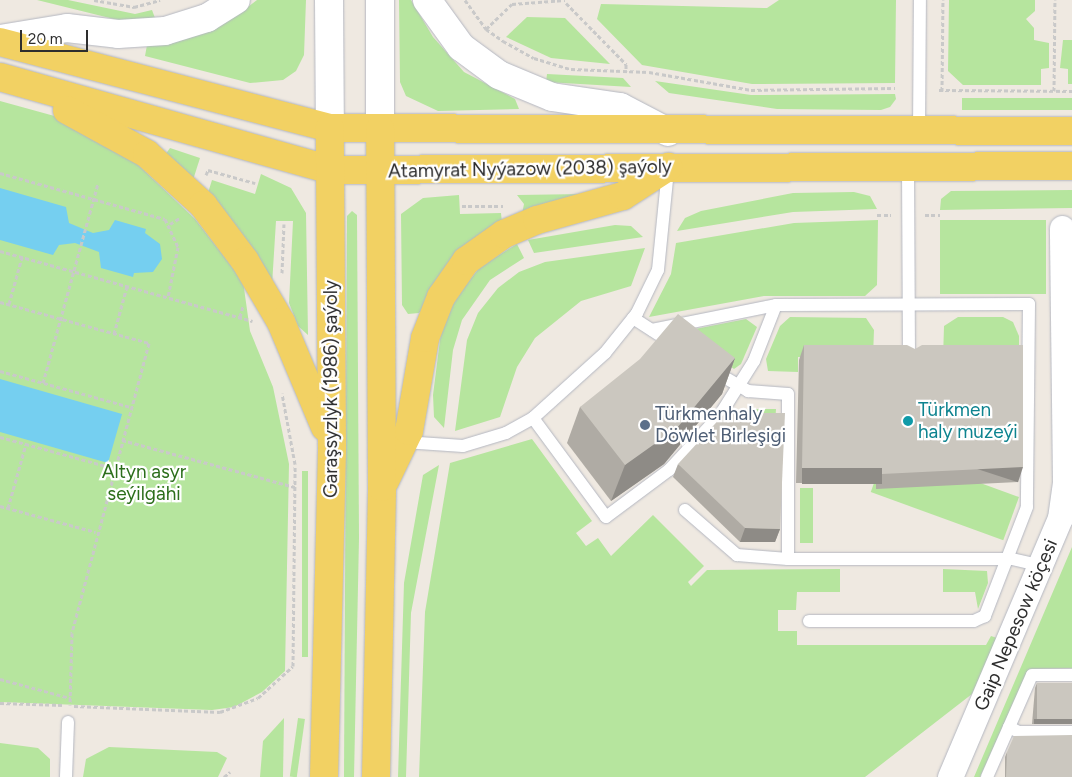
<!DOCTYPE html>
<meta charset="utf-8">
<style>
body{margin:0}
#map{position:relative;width:1072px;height:777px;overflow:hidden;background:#efe9e1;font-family:Figtree,sans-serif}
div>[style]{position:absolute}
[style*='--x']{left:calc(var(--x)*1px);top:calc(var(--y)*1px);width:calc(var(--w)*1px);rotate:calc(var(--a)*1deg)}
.green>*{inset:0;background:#b6e59e;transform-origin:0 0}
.water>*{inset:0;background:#75cff0;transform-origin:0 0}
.path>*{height:3px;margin-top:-1.5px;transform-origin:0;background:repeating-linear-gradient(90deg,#c9c9c9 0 4px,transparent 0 6.5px)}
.roads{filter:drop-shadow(0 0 1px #b4b7c1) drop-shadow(0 0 1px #b4b7c1)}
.service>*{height:12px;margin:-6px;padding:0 6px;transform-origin:6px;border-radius:6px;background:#fff}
.minor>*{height:25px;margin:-12.5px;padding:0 12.5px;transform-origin:12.5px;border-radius:12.5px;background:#fff}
.secondary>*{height:28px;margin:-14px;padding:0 14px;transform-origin:14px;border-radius:14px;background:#fff}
.primary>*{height:28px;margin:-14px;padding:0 14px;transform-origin:14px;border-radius:14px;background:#f2d163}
.wall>*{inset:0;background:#afaba4}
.shaded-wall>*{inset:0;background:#8e8b86;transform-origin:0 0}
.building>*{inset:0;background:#cbc7bf;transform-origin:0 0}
.dots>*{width:14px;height:14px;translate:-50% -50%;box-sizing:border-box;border:2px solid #fff;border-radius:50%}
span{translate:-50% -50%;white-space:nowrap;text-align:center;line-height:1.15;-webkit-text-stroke:4.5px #fff;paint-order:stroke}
.street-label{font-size:19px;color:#2e2e2e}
.culture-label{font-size:19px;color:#0d838f}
.left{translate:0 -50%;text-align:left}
.service-label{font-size:19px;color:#4e5e75}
.park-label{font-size:19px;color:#2c6e1b}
.scale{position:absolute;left:20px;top:30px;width:68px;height:22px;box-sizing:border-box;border:2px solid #2e2e2e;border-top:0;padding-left:6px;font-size:15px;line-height:18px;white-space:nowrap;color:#2e2e2e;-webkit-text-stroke:4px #fff;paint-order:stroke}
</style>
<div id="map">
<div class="green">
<i style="clip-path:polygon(37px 0,68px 0,135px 14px,152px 10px,155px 18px,122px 21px)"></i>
<i style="clip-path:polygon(257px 0,306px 0,304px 55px,296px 71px,283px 80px,250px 83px,145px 56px,147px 45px,244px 10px)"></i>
<i style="clip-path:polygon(399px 0,411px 0,433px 37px,464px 72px,515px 99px,519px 109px,438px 111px,406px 96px,400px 82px)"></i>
<i style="clip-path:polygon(779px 0,896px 0,895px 83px,752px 84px,642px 65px,597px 19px,601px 4px,767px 8px)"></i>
<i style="clip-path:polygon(949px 0,1035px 0,1035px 11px,1026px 19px,1034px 28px,1034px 40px,1049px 43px,1049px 68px,1041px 69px,1041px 85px,963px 85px,948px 71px)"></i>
<i style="clip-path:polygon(527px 17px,565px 18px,610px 64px,551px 58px,506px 37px)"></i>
<i style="clip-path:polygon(1063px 40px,1072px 40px,1072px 84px,1068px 84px,1068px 69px,1060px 68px)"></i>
<i style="clip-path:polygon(547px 74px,623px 78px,631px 87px,546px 82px)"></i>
<i style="clip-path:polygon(655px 81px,751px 95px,895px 94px,896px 99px,890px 107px,881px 110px,777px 109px,669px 93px)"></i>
<i style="left:962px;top:98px;width:110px;height:12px"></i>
<i style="clip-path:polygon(0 101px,58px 117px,132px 159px,195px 219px,243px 281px,250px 331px,273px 387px,289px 464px,285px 671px,262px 692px,234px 707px,212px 710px,0 702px)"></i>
<i style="clip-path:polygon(170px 148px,200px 158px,193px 180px,165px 155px)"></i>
<i style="clip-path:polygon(261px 174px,291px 188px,306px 213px,308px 335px,298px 326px,289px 303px,293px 221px,276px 221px,272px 285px,207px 196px,212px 180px,255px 194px)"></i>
<i style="clip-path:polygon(1072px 190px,1072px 208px,940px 210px,941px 199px,951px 191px)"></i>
<i style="clip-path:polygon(854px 192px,870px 196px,877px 209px,793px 212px,677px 231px,685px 218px,701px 211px,793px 193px)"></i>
<i style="clip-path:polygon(584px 194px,522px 214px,524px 204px,517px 195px)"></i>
<i style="clip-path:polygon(459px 195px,460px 214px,501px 213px,502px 223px,419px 313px,408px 314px,402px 305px,401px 214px,423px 198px)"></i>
<i style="clip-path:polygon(352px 211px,357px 215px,359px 538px,354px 777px,344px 777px,347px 216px)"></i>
<i style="clip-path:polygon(878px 220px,877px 285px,865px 296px,764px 296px,649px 317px,671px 274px,676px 243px,794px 223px)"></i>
<i style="left:1046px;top:220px;width:74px;height:106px;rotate:90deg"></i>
<i style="clip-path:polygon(615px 225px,631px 226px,643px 237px,534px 253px,528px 240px)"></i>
<i style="clip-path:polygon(517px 244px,524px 258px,490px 280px,462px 320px,453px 350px,444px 428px,434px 417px,433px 395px,441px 332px,452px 303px,480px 267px)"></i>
<i style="clip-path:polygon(645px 248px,631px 286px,581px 301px,535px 338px,517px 367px,500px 417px,455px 431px,467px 340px,478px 313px,498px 288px,519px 272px,545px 262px)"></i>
<i style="clip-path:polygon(790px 317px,866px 318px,874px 330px,873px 357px,798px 357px,798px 372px,768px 371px,766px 359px,780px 326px)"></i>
<i style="clip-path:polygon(958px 317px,1003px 317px,1013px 322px,1019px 336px,1019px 358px,943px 358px,944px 326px)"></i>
<i style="clip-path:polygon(746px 319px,757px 327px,741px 364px,734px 369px,685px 331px)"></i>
<i style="clip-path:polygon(740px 409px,776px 409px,775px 425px,727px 425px)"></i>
<i style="clip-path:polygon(532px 439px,592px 521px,576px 533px,586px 546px,598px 538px,611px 556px,653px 515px,704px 566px,688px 582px,691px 586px,707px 570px,840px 569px,840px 592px,797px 592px,796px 610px,778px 610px,778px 631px,797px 631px,797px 645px,986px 645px,991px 636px,997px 638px,972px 694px,865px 777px,419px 777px,425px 612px,450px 463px)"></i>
<i style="clip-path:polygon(439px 465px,411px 613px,406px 777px,398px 777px,404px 583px,423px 475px)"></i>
<i style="left:302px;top:471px;width:6px;height:186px"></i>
<i style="left:800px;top:488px;width:13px;height:55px"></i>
<i style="left:1019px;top:497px;width:46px;height:141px;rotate:110deg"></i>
<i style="clip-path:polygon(1072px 547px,1072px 668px,1029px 669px,980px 777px,974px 777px)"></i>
<i style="clip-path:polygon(943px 569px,987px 571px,988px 583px,978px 609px,975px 592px,943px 592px)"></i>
<i style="clip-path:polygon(284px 718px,283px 777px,260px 777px,263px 741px)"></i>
<i style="left:298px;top:718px;width:7px;height:59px;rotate:8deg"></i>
<i style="clip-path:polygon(0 743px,38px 748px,50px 759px,50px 777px,0 777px)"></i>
<i style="clip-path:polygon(109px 747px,217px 752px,227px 758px,218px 777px,83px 777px,86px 759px)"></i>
</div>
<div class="water">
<i style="clip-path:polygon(0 188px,66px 207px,69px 223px,93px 233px,109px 230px,115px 220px,146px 229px,145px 233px,160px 244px,162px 259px,153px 272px,134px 273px,133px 277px,101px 268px,99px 252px,75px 243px,59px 245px,53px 255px,0 240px)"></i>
<i style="left:0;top:379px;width:127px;height:51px;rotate:16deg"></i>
</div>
<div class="path">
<i style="--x:94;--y:0;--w:41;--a:9.9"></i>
<i style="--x:134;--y:7;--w:27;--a:-15"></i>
<i style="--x:465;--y:0;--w:36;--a:54"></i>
<i style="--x:486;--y:29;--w:21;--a:35"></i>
<i style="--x:503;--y:41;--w:35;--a:29"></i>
<i style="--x:534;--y:58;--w:39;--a:17"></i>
<i style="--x:571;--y:69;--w:78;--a:2.2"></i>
<i style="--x:649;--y:72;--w:104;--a:10"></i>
<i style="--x:751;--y:90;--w:144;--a:-0.8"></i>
<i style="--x:566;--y:3;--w:86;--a:45.5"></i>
<i style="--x:626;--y:64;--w:7;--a:90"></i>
<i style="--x:486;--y:29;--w:36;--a:-44"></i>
<i style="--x:512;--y:4;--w:53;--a:-4.3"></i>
<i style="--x:939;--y:90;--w:133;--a:0.4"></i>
<i style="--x:942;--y:91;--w:91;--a:-89.4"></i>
<i style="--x:1054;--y:91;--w:91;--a:-89.4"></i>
<i style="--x:0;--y:173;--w:171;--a:15.6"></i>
<i style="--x:165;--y:219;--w:31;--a:65"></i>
<i style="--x:178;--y:247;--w:51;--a:101.3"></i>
<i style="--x:206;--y:175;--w:5;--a:-68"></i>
<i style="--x:208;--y:170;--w:49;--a:15.5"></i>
<i style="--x:462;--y:206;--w:41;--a:0"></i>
<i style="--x:877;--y:215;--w:14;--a:0"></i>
<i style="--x:925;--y:215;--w:15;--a:0"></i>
<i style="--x:170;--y:224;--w:12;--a:-31"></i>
<i style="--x:0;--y:251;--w:262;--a:15.5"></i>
<i style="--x:282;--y:273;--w:49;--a:-87.7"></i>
<i style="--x:0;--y:302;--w:155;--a:15.4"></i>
<i style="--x:149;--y:343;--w:300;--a:104.9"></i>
<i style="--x:72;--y:633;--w:72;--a:91.6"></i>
<i style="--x:9;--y:304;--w:49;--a:-74.5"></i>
<i style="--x:240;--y:317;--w:11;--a:-75"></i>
<i style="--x:114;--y:334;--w:50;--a:-74.8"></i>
<i style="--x:0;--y:371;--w:136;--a:15.4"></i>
<i style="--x:43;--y:383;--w:206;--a:-74.6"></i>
<i style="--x:0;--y:437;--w:117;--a:15.3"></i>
<i style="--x:122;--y:440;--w:179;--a:15.2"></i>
<i style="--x:0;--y:506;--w:99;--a:15.2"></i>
<i style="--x:8;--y:508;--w:66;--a:-74.3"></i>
<i style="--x:0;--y:679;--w:73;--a:15.2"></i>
<i style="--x:0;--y:703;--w:63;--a:1.8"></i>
<i style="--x:74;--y:706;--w:146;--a:2.4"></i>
<i style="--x:220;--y:712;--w:40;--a:-20.2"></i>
<i style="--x:258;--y:698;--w:47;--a:-42.4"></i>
<i style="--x:293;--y:666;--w:202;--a:-89.4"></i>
<i style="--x:295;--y:464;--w:72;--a:-100.4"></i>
<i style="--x:224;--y:777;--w:8;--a:-40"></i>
</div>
<div class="roads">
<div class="service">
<i style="--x:919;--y:132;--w:132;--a:-89.6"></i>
<i style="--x:908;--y:166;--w:190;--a:89.7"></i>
<i style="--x:633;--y:318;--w:30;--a:33"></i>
<i style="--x:652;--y:330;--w:126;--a:-11.4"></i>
<i style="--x:776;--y:305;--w:253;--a:-0.2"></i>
<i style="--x:1029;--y:304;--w:203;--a:90.6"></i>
<i style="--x:1027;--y:507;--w:117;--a:111.1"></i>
<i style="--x:985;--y:616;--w:12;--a:156"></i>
<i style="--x:974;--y:621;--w:165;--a:180"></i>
<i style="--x:712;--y:370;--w:42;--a:30.3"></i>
<i style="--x:748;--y:391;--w:40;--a:4.3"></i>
<i style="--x:788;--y:394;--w:165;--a:90"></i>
<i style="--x:788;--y:559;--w:224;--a:0"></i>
<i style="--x:1012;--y:559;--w:32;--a:13"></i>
<i style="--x:533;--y:418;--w:123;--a:53.6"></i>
<i style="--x:606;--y:517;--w:79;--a:-36.7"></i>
<i style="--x:669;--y:470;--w:75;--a:-47.2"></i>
<i style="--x:720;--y:415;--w:64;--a:-57.8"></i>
<i style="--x:754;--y:361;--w:60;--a:-68.6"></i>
<i style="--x:404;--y:442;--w:59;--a:3.9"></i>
<i style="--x:463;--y:446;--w:45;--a:-16.8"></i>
<i style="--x:506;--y:433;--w:31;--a:-29"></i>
<i style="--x:533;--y:418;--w:97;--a:-42.1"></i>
<i style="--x:605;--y:353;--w:51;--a:-51.3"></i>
<i style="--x:637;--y:313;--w:48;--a:-64"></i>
<i style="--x:658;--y:270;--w:100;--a:-84.3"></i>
<i style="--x:685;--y:510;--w:69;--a:40.9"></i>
<i style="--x:737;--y:555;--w:51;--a:4.5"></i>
<i style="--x:1009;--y:727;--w:11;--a:27"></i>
<i style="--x:1019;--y:732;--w:53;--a:0"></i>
<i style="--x:66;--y:777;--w:55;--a:-87.9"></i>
<i style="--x:987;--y:777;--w:111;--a:-66.2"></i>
<i style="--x:1032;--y:675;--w:40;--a:0"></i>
</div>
<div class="minor">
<i style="--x:950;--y:777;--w:281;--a:-67"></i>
<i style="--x:1060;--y:518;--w:36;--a:-82"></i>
<i style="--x:1065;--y:482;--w:254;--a:-90.7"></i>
</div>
<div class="secondary">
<i style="--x:329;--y:0;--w:128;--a:89.6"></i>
<i style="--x:380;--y:0;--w:129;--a:90"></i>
<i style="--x:427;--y:0;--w:58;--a:54.1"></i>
<i style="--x:461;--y:47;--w:47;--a:36.4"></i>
<i style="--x:499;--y:75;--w:57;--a:22.5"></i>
<i style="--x:552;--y:97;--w:69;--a:8.4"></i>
<i style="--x:620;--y:107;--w:54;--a:27.5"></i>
<i style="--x:0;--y:39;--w:68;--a:-9.3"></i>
<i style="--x:67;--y:28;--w:51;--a:6.7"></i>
<i style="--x:118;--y:34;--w:47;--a:-3.7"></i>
<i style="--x:165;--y:31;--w:44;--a:-17.2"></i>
<i style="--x:207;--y:18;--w:34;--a:-32"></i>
</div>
<div class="primary">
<i style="--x:0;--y:42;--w:341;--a:14.6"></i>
<i style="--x:330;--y:128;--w:742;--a:0.23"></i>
<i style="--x:0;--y:77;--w:343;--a:15.7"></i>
<i style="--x:330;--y:170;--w:742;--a:-0.31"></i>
<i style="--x:67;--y:110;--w:91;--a:28.8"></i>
<i style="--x:147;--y:154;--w:76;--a:42.3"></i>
<i style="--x:203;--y:205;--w:70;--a:53.1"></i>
<i style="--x:245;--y:261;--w:71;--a:59.5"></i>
<i style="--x:281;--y:322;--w:114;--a:67.3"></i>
<i style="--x:385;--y:481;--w:55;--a:-64.4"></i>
<i style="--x:409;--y:431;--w:94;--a:-80.2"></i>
<i style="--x:425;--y:338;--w:44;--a:-68.7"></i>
<i style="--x:441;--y:297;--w:44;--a:-55.2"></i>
<i style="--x:466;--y:261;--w:47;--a:-35.4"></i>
<i style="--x:504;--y:234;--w:36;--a:-23"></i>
<i style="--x:537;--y:220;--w:89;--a:-15.6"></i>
<i style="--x:623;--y:196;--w:54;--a:-32.8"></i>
<i style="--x:324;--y:777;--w:330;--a:-88.6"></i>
<i style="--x:332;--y:447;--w:319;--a:-90.4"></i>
<i style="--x:376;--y:777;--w:290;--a:-88.8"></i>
<i style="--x:382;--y:487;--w:358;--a:-90.3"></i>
</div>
</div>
<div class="wall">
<i style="clip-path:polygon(804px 345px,1018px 482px,876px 489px,876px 483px,796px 483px,799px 360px)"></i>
<i style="clip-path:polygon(735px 358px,722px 394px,664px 464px,611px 501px,567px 443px,580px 407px)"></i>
<i style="clip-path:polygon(678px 464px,780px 529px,775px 542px,740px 542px,673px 477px)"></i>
<i style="clip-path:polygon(1037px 683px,1072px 724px,1032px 724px,1035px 688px)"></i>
<i style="clip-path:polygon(1007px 752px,1072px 777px,1005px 777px,1005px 757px)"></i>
</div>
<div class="shaded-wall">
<i style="clip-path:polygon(735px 358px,722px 394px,664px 464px,611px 501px,625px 465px)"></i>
<i style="left:1023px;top:467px;width:16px;height:141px;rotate:108deg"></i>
<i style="left:802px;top:468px;width:80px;height:16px"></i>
<i style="clip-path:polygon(745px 528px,780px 529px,775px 542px,740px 542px)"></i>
<i style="left:1034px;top:719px;width:38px;height:5px"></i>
</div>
<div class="building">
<i style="clip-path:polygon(678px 314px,735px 358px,677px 428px,625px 465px,580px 407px,640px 359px)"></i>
<i style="clip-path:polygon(804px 345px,907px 345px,915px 349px,922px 345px,1023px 345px,1023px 467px,882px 474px,882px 468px,802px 468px)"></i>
<i style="clip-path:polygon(725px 413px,785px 413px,780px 529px,745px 528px,678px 464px)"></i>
<i style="left:1037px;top:683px;width:35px;height:36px"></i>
<i style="clip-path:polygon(1072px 735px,1072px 777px,1006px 777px,1007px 752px,1014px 736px)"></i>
</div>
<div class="dots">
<i style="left:908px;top:421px;background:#0f9aa8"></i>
<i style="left:645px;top:425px;background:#5c6f8a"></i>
</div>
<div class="street-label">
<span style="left:530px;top:169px;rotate:-1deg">Atamyrat Nyýazow (2038) şaýoly</span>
<span style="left:331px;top:389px;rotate:-90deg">Garaşsyzlyk (1986) şaýoly</span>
<span style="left:1016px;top:625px;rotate:-67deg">Gaip Nepesow köçesi</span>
</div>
<div class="culture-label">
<span class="left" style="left:918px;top:421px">Türkmen<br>haly muzeýi</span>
</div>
<div class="service-label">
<span class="left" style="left:655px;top:425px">Türkmenhaly<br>Döwlet Birleşigi</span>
</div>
<div class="park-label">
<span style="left:144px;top:483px">Altyn asyr<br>seýilgähi</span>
</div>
<div class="scale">20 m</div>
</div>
